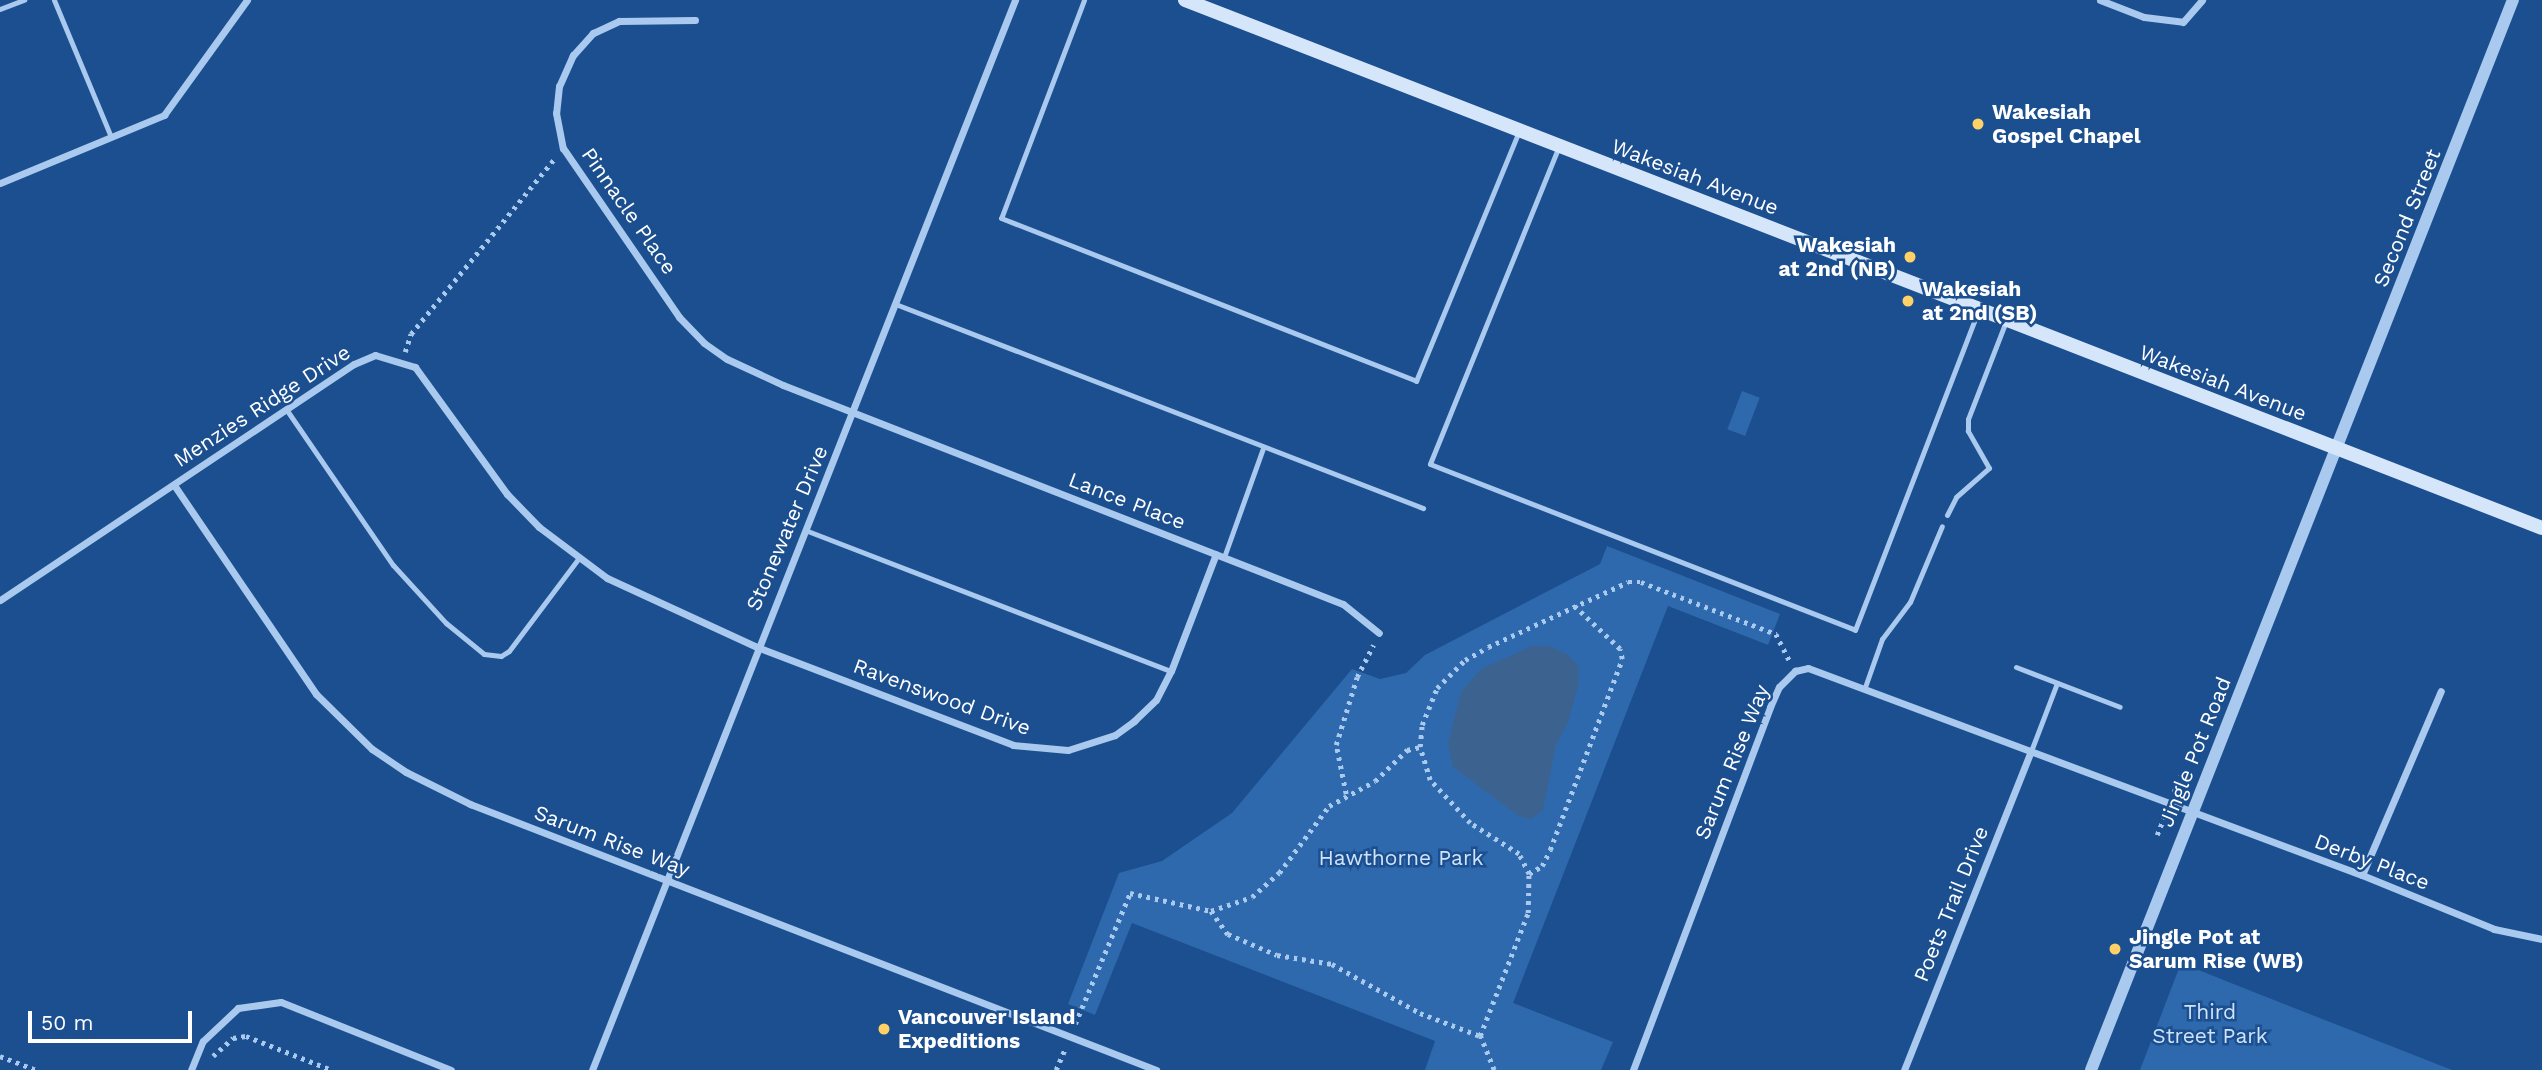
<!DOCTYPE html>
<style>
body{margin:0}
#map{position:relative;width:2542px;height:1070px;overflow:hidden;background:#1b4f8f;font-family:"Work Sans",sans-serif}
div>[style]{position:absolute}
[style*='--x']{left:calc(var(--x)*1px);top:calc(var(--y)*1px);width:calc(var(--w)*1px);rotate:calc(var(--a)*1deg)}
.green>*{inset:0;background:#2e69ad;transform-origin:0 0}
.water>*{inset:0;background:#3c6290}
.path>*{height:4.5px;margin-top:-2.25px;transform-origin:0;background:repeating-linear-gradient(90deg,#a9c9ee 0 3.5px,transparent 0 8.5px)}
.service>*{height:5px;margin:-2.5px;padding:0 2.5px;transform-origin:2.5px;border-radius:2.5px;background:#a9c9ee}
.minor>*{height:7px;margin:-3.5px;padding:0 3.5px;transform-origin:3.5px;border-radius:3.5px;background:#a9c9ee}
.tertiary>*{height:12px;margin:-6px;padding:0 6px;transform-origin:6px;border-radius:6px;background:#a9c9ee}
.secondary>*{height:14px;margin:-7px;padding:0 7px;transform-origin:7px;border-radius:7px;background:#d6e6fa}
.dots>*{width:19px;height:19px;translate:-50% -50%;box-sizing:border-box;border:4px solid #1b4f8f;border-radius:50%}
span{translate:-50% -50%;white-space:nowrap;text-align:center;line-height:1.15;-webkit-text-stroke:5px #1b4f8f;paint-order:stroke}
.poi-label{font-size:21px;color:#fff;font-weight:700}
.left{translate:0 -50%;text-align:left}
.right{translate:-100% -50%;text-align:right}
.street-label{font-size:21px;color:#fff}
.park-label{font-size:21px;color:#cfe3fa}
.scale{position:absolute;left:28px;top:1011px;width:164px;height:32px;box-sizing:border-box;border:4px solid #fff;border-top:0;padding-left:9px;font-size:21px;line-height:24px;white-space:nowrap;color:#fff;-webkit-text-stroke:5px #1b4f8f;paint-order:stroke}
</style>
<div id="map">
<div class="green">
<i style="left:1742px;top:391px;width:19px;height:41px;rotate:21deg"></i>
<i style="clip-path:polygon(1607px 546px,1780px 614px,1768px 645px,1668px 606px,1513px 1003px,1613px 1042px,1601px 1070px,1425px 1070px,1435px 1041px,1132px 923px,1095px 1015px,1068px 1004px,1119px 873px,1162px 861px,1232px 813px,1352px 669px,1380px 679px,1406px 673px,1425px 655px,1600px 564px)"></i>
<i style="clip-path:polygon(2181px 963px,2241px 987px,2452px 1070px,2140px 1070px)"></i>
</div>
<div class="water">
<i style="clip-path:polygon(1532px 646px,1549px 646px,1568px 655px,1579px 667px,1578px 686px,1568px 722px,1556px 745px,1543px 810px,1531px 819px,1519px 816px,1453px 767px,1448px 743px,1461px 692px,1481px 669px)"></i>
</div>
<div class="path">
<i style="--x:405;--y:352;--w:19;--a:-72"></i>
<i style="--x:411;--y:334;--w:227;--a:-50.7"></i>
<i style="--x:2174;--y:792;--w:17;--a:-69"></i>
<i style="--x:1346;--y:794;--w:50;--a:-101.5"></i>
<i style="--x:1336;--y:745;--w:71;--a:-72.8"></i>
<i style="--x:1357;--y:677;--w:36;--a:-63"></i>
<i style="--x:2157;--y:835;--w:24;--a:-68"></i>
<i style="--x:1529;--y:874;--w:15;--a:-32"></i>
<i style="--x:1542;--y:866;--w:18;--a:-63"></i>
<i style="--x:1550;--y:850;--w:204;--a:-69.3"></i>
<i style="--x:1622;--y:659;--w:10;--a:-101"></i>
<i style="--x:1620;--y:649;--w:63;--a:-136.9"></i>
<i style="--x:1211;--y:911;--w:29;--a:54"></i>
<i style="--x:1228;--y:934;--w:53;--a:23.2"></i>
<i style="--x:1277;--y:955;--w:56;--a:9.3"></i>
<i style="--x:1332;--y:964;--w:101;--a:29.1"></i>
<i style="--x:1420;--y:1013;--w:64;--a:21"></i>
<i style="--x:1075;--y:1024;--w:142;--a:-67.2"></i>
<i style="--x:1130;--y:893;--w:83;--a:12.5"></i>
<i style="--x:1211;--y:911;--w:43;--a:-18.9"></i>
<i style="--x:1252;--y:897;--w:36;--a:-42"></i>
<i style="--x:1279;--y:873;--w:84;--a:-53.3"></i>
<i style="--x:1329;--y:806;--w:52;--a:-28.5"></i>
<i style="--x:1375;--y:781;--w:45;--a:-44.1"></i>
<i style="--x:1407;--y:750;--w:13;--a:-13"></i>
<i style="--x:0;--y:1056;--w:39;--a:21"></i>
<i style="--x:213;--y:1056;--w:27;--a:-42"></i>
<i style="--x:233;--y:1038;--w:13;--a:-9"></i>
<i style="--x:246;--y:1036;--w:92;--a:21.6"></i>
<i style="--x:1056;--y:1070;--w:23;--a:-67"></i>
<i style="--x:1494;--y:1070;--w:37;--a:-112"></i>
<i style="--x:1480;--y:1036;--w:132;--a:-68.7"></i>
<i style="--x:1528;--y:913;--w:39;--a:-89"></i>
<i style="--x:1529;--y:874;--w:22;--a:-117"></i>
<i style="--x:1519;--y:854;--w:58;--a:-147.7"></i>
<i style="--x:1470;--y:823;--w:59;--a:-132.9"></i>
<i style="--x:1430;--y:780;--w:34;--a:-107"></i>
<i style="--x:1420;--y:747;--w:22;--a:-85"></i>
<i style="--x:1422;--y:725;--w:40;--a:-68"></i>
<i style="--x:1437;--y:688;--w:40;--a:-45"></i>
<i style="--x:1465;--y:660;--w:26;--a:-29"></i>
<i style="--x:1488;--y:647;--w:154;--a:-24.9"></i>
<i style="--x:1628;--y:582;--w:13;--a:0"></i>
<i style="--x:1641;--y:582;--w:145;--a:21.1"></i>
<i style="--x:1776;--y:634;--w:30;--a:63"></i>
</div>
<div class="service">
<i style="--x:54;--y:0;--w:148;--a:67.4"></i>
<i style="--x:1084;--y:0;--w:233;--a:110.8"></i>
<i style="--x:1001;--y:218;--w:446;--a:21.4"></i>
<i style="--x:1416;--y:381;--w:270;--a:-67.6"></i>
<i style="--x:0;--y:9;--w:26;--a:-21"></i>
<i style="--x:1559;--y:146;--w:343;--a:112.1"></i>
<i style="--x:1430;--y:464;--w:456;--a:21.3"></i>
<i style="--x:1855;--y:630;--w:342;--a:-68.9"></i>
<i style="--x:898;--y:305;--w:563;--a:21.14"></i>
<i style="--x:286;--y:409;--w:189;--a:55.6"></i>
<i style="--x:393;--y:565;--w:79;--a:47.6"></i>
<i style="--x:446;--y:623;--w:49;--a:39.2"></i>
<i style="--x:484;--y:654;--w:17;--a:7"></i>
<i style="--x:501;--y:656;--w:9;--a:-32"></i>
<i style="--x:509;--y:651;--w:115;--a:-53.1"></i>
<i style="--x:1947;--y:515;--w:20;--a:-63"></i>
<i style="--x:1956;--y:497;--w:44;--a:-41.3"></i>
<i style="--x:1989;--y:468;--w:43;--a:-119.6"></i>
<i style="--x:1968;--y:431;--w:12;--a:-90"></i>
<i style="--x:1968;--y:419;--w:105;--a:-68.8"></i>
<i style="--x:805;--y:530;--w:392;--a:21.1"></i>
<i style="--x:1224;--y:557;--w:116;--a:-70.3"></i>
<i style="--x:2016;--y:667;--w:111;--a:21"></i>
<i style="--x:1865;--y:687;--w:51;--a:-70.5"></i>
<i style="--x:1882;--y:639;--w:46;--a:-52.9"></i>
<i style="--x:1910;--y:602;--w:82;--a:-67.2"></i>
<i style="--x:2031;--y:751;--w:73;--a:-69.1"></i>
</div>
<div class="minor">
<i style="--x:2100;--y:0;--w:47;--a:21.1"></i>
<i style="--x:2144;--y:17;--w:39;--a:7"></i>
<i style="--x:2183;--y:22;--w:29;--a:-49"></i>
<i style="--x:695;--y:20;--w:76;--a:179.2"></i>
<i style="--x:619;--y:21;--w:29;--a:155"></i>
<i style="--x:593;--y:33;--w:30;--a:132"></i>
<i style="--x:573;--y:55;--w:34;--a:114"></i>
<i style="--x:559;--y:86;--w:27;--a:96"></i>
<i style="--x:556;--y:113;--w:36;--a:79"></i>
<i style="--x:563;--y:148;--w:205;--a:55.5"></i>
<i style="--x:679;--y:317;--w:36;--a:46"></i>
<i style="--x:704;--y:343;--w:28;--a:35"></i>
<i style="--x:727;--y:359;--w:62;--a:24.9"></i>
<i style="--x:783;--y:385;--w:601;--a:21.36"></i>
<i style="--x:1343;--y:604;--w:46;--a:38.9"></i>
<i style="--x:0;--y:183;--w:178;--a:-22.5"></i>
<i style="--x:164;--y:115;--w:142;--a:-54.2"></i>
<i style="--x:174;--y:485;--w:253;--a:55.8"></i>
<i style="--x:316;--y:694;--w:78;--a:44.5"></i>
<i style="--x:372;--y:749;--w:41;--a:34.1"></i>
<i style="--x:406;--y:772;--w:72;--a:26.6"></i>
<i style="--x:470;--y:804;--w:736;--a:21.19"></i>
<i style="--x:0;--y:600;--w:425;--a:-33.7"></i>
<i style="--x:354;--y:364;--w:23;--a:-23"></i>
<i style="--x:375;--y:355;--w:42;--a:16.7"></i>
<i style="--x:415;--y:367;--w:157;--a:54.1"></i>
<i style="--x:507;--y:494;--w:46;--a:45.9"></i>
<i style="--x:539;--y:527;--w:85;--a:36.9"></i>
<i style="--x:607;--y:578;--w:165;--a:24.7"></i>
<i style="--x:757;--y:647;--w:274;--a:20.9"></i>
<i style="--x:1013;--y:745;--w:55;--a:5.2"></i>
<i style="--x:1068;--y:750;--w:49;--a:-17.7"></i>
<i style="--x:1115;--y:735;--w:24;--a:-36"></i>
<i style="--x:1134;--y:721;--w:30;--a:-44"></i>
<i style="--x:1156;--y:700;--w:33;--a:-63"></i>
<i style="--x:1171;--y:671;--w:125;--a:-69"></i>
<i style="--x:2362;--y:875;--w:200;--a:-66.8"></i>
<i style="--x:191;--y:1070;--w:31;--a:-68"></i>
<i style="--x:203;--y:1041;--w:48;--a:-43.3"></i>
<i style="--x:238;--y:1008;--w:43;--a:-7.9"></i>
<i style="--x:281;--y:1002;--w:183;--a:21.8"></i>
<i style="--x:592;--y:1070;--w:1151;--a:-68.43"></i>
<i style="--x:1633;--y:1070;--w:388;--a:-69.3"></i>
<i style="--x:1770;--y:707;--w:22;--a:-66"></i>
<i style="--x:1779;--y:687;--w:23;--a:-45"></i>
<i style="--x:1795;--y:671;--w:13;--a:-13"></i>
<i style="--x:1808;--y:668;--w:591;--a:20.49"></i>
<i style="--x:2362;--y:875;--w:143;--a:22.2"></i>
<i style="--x:2494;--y:929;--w:49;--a:11.8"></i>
<i style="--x:1904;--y:1070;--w:343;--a:-68.3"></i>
</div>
<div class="tertiary">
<i style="--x:2091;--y:1070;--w:1150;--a:-68.48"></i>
</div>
<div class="secondary">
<i style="--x:1185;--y:0;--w:1456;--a:21.26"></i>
</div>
<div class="dots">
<i style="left:1978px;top:124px;background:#ffd166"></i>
<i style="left:1910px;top:257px;background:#ffd166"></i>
<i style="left:1908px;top:301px;background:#ffd166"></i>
<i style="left:2115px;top:949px;background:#ffd166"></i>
<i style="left:884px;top:1029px;background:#ffd166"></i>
</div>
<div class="poi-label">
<span class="left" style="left:1992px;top:124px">Wakesiah<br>Gospel Chapel</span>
<span class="right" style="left:1896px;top:257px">Wakesiah<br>at 2nd (NB)</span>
<span class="left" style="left:1922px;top:301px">Wakesiah<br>at 2nd (SB)</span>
<span class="left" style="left:2129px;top:949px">Jingle Pot at<br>Sarum Rise (WB)</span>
<span class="left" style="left:898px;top:1029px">Vancouver Island<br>Expeditions</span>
</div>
<div class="street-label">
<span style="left:1695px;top:177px;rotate:21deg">Wakesiah Avenue</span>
<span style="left:629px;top:211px;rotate:55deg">Pinnacle Place</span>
<span style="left:2407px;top:218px;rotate:-68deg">Second Street</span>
<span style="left:2223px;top:383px;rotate:21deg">Wakesiah Avenue</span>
<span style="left:262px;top:406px;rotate:-33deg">Menzies Ridge Drive</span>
<span style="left:1127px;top:501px;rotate:21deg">Lance Place</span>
<span style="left:787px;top:528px;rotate:-67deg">Stonewater Drive</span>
<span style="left:942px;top:697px;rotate:20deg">Ravenswood Drive</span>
<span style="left:2195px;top:752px;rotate:-68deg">Jingle Pot Road</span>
<span style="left:1732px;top:762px;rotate:-68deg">Sarum Rise Way</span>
<span style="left:612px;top:841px;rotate:21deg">Sarum Rise Way</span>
<span style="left:2372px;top:862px;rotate:21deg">Derby Place</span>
<span style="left:1951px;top:904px;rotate:-68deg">Poets Trail Drive</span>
</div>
<div class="park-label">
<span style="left:1401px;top:858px">Hawthorne Park</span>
<span style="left:2210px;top:1024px">Third<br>Street Park</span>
</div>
<div class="scale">50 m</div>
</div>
